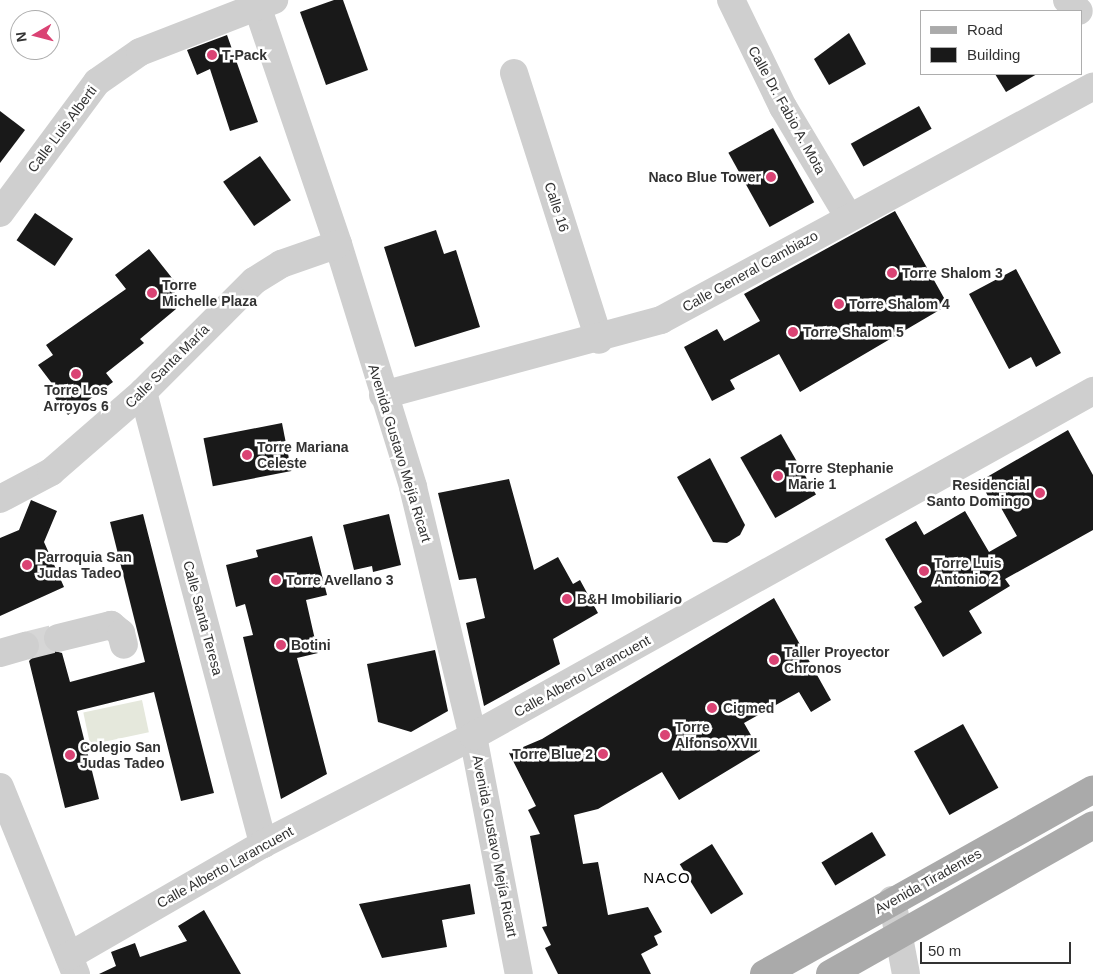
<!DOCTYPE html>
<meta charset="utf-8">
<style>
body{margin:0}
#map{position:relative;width:1093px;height:974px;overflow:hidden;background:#fff;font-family:Arial,sans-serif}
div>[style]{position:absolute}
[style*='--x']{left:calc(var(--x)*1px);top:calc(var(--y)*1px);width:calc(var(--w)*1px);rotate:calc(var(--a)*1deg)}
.green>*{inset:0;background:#e5e8dc;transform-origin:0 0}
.building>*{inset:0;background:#191919;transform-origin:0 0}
.minor-tunnel>*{height:28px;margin-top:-14px;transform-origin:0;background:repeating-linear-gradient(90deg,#d6d6d6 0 28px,transparent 0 42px)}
.minor>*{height:28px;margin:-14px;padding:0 14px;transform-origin:14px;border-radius:14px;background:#cfcfcf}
.major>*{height:28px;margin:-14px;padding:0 14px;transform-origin:14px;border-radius:14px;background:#aaa}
.dots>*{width:14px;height:14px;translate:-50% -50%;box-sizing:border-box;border:2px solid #fff;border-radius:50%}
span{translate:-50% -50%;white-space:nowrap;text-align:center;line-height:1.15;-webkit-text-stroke:5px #fff;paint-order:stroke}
.poi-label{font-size:14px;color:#323232;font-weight:700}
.left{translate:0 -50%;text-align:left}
.right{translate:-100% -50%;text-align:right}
.street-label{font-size:14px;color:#323232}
.neighbourhood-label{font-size:15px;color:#000;letter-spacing:1px}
.legend{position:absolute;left:920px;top:10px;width:162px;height:65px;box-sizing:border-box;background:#fff;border:1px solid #adadad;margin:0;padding:6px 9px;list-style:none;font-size:15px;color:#323232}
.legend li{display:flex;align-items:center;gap:10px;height:25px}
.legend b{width:25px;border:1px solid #adadad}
.north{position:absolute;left:10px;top:10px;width:50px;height:50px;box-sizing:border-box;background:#fff;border:1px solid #adadad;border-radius:50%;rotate:262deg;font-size:14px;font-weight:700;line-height:20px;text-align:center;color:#323232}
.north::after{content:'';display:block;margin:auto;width:18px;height:22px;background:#da4374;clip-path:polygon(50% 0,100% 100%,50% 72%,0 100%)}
.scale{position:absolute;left:920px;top:942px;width:151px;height:22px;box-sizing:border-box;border:2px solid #323232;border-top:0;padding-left:6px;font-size:15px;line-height:18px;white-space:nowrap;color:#323232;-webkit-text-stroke:4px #fff;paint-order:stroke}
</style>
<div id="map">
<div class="green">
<i style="left:142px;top:700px;width:33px;height:60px;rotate:78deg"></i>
</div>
<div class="building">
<i style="clip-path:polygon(334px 0,343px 0,368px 70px,326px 85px,300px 12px)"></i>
<i style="clip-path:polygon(849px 33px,866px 64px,829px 85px,814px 59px)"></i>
<i style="clip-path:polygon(227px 35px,258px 122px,230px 131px,210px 69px,197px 75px,187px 50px)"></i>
<i style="clip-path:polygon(995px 74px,1037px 74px,1006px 92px)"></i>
<i style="left:919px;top:106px;width:26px;height:78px;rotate:61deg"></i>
<i style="clip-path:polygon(0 111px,25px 130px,0 163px)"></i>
<i style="left:773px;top:128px;width:85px;height:51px;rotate:61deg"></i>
<i style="left:260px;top:156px;width:54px;height:45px;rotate:55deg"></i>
<i style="clip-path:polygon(895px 211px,948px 305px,800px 392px,779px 354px,730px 380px,735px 389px,712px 401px,684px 347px,717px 329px,724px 341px,760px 321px,744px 294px)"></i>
<i style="left:35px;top:213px;width:46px;height:33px;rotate:34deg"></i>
<i style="clip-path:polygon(436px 230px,444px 254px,456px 250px,480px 327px,415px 347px,384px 247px)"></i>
<i style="clip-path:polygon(149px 249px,176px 283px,170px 287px,180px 299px,173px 305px,176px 309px,140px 339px,144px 343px,106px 373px,113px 382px,68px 415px,55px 398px,60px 394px,38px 365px,53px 355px,46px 345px,126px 289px,115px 275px)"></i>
<i style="clip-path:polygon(1016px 269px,1061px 353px,1036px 367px,1031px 357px,1009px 369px,969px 294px)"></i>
<i style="left:282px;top:423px;width:49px;height:80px;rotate:79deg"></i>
<i style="clip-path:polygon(1068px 430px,1093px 475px,1093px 530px,1005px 579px,1010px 586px,969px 611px,982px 633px,943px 657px,914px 607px,922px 602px,885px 539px,916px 521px,924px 535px,965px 511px,989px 552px,1017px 536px,996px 499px,991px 502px,980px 481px)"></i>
<i style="left:781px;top:434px;width:70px;height:47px;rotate:60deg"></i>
<i style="clip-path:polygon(710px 458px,745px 525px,740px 535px,727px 543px,713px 542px,677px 477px)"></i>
<i style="clip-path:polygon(509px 479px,534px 570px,558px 557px,573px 584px,580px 580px,598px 613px,553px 639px,560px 664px,484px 706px,466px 623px,485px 618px,476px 578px,459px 580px,438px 493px)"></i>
<i style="clip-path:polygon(31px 500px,57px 511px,44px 542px,64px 587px,0 616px,0 538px,19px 530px)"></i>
<i style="clip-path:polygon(143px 514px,214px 793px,181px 801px,154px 692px,77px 711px,99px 799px,65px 808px,29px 661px,40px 650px,36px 635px,43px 633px,47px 649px,62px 653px,70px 682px,145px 662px,110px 522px)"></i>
<i style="clip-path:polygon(389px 514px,401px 565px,373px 572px,372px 566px,354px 570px,343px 525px)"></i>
<i style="clip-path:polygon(312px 536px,327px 595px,306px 600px,318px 653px,297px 658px,327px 774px,281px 799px,243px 637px,253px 635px,245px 604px,236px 607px,226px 565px,258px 557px,256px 550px)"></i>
<i style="clip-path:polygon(774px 598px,831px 700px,811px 712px,799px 692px,744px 723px,760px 751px,679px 800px,662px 772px,598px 809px,574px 815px,583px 864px,598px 862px,608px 915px,648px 907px,662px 932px,654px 936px,658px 945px,641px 954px,651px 974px,558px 974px,545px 948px,551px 945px,542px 927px,547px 926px,530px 836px,540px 834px,528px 810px,536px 806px,509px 753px,542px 739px)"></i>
<i style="clip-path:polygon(435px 650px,448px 711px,411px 732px,378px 722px,367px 664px)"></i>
<i style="left:963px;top:724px;width:73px;height:56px;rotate:61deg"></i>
<i style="left:872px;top:832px;width:27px;height:59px;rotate:59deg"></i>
<i style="left:712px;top:844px;width:59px;height:38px;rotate:58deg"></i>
<i style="clip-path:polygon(470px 884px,475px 914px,442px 920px,447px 947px,382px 958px,359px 904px)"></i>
<i style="clip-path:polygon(204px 910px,241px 974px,99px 974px,116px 966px,111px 952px,135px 943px,140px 957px,187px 941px,178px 926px)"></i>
</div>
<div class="minor-tunnel">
<i style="--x:25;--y:646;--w:34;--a:-14"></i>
</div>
<div class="minor">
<i style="--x:255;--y:0;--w:258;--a:71.2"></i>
<i style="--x:338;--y:244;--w:254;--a:72.8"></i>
<i style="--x:413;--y:487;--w:256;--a:76.5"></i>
<i style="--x:473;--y:736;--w:242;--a:79.1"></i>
<i style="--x:731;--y:0;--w:119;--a:64.1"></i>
<i style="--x:783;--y:107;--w:127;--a:59.2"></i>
<i style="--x:1067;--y:0;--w:16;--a:43"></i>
<i style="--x:514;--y:73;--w:280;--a:72.3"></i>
<i style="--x:0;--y:213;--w:163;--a:-53.5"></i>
<i style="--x:97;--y:82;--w:52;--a:-34.9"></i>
<i style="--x:140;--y:52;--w:144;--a:-21.2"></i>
<i style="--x:143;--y:392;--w:468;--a:75.1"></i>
<i style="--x:383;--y:395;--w:288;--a:-15.1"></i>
<i style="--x:661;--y:320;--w:491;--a:-28.4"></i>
<i style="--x:0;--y:499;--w:58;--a:-27.9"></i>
<i style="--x:51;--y:472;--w:122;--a:-41"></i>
<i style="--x:143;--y:392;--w:157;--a:-45"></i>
<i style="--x:254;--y:281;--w:32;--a:-32"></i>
<i style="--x:281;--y:264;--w:60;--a:-19.3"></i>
<i style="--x:58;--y:638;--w:55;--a:-13.8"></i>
<i style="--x:111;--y:625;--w:13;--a:39"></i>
<i style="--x:121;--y:633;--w:12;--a:76"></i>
<i style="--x:0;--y:653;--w:26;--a:-16"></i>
<i style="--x:0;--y:787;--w:202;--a:67.9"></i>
<i style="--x:892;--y:900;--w:75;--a:79.3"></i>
<i style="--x:69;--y:956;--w:224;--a:-30"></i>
<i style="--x:263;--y:844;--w:236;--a:-27.2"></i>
<i style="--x:473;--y:736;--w:710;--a:-29.09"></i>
</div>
<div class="major">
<i style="--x:764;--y:974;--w:377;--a:-29.3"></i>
<i style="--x:830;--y:974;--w:302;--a:-29.5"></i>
</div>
<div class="dots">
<i style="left:212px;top:55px;background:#da4374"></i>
<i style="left:771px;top:177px;background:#da4374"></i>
<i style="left:892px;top:273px;background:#da4374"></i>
<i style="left:152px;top:293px;background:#da4374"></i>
<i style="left:839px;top:304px;background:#da4374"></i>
<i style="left:793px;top:332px;background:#da4374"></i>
<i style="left:76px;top:374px;background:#da4374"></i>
<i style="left:247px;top:455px;background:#da4374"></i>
<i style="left:778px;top:476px;background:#da4374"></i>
<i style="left:1040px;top:493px;background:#da4374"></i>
<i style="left:27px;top:565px;background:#da4374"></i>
<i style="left:924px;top:571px;background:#da4374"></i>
<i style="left:276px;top:580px;background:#da4374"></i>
<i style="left:567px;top:599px;background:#da4374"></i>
<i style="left:281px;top:645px;background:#da4374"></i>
<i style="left:774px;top:660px;background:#da4374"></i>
<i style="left:712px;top:708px;background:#da4374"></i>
<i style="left:665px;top:735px;background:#da4374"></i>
<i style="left:603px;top:754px;background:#da4374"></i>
<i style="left:70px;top:755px;background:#da4374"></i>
</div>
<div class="poi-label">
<span class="left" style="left:222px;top:55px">T-Pack</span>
<span class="right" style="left:761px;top:177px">Naco Blue Tower</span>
<span class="left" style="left:902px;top:273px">Torre Shalom 3</span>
<span class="left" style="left:162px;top:293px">Torre<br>Michelle Plaza</span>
<span class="left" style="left:849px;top:304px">Torre Shalom 4</span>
<span class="left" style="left:803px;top:332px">Torre Shalom 5</span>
<span style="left:76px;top:398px">Torre Los<br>Arroyos 6</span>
<span class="left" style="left:257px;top:455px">Torre Mariana<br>Celeste</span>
<span class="left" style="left:788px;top:476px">Torre Stephanie<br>Marie 1</span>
<span class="right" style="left:1030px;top:493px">Residencial<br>Santo Domingo</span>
<span class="left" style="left:37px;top:565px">Parroquia San<br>Judas Tadeo</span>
<span class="left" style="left:934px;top:571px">Torre Luis<br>Antonio 2</span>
<span class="left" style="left:286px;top:580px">Torre Avellano 3</span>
<span class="left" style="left:577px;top:599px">B&amp;H Imobiliario</span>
<span class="left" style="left:291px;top:645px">Botini</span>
<span class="left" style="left:784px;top:660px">Taller Proyector<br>Chronos</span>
<span class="left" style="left:723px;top:708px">Cigmed</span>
<span class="left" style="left:675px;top:735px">Torre<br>Alfonso XVII</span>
<span class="left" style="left:80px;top:755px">Colegio San<br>Judas Tadeo</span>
<span class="right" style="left:593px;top:754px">Torre Blue 2</span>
</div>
<div class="street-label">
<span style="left:787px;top:110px;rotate:61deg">Calle Dr. Fabio A. Mota</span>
<span style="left:62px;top:129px;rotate:-53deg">Calle Luis Alberti</span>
<span style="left:557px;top:207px;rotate:72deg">Calle 16</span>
<span style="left:750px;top:271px;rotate:-29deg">Calle General Cambiazo</span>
<span style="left:167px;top:366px;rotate:-45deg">Calle Santa María</span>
<span style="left:400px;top:453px;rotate:73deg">Avenida Gustavo Mejía Ricart</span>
<span style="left:203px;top:618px;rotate:75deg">Calle Santa Teresa</span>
<span style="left:582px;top:676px;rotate:-29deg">Calle Alberto Larancuent</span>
<span style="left:495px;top:846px;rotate:79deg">Avenida Gustavo Mejía Ricart</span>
<span style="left:225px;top:867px;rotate:-29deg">Calle Alberto Larancuent</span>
<span style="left:928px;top:881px;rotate:-29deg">Avenida Tiradentes</span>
</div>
<div class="neighbourhood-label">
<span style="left:667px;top:878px">NACO</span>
</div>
<ul class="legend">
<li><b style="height:6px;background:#aaa"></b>Road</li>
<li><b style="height:14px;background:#191919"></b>Building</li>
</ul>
<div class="north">N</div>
<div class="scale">50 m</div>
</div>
